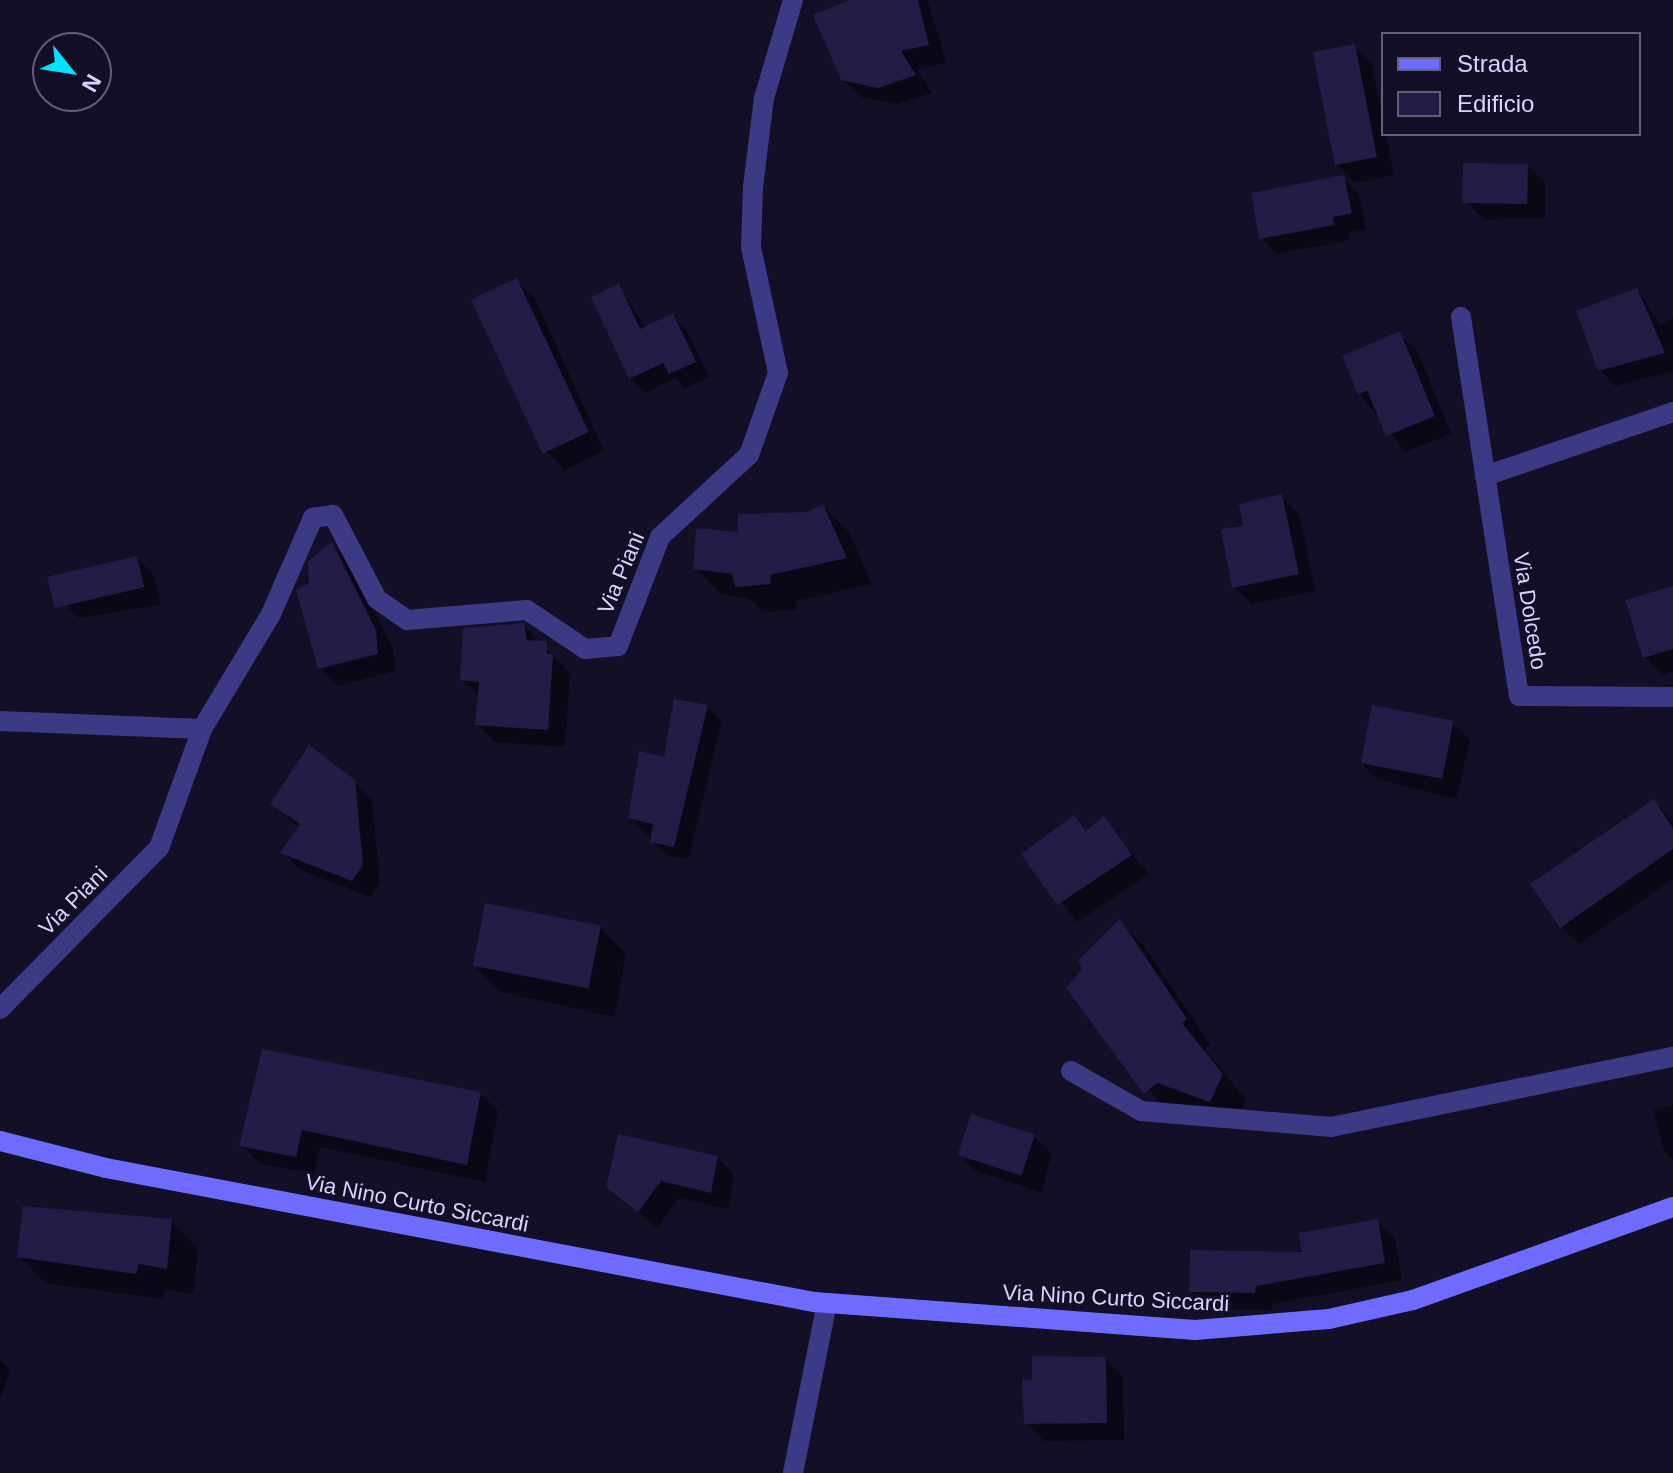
<!DOCTYPE html>
<style>
body{margin:0}
#map{position:relative;width:1673px;height:1473px;overflow:hidden;background:#130f26;font-family:Helvetica,sans-serif}
div>[style]{position:absolute}
[style*='--x']{left:calc(var(--x)*1px);top:calc(var(--y)*1px);width:calc(var(--w)*1px);rotate:calc(var(--a)*1deg)}
.shadow>*{inset:0;background:#0007}
.building>*{inset:0;background:#241b47;transform-origin:0 0}
.street>*{height:20px;margin:-10px;padding:0 10px;transform-origin:10px;border-radius:10px;background:#3d3a85}
.secondary>*{height:20px;margin:-10px;padding:0 10px;transform-origin:10px;border-radius:10px;background:#6f6bff}
span{translate:-50% -50%;white-space:nowrap;text-align:center;line-height:1.15;-webkit-text-stroke:6px #130f26;paint-order:stroke}
.street-label{font-size:22px;color:#d9d4ff}
.legend{position:absolute;left:1381px;top:32px;width:260px;height:104px;box-sizing:border-box;background:#130f26;border:2px solid #625e7d;margin:0;padding:10px 14px;list-style:none;font-size:24px;color:#d9d4ff}
.legend li{display:flex;align-items:center;gap:16px;height:40px}
.legend b{width:40px;border:2px solid #625e7d}
.north{position:absolute;left:32px;top:32px;width:80px;height:80px;box-sizing:border-box;background:#130f26;border:2px solid #625e7d;border-radius:50%;rotate:120deg;font-size:22px;font-weight:700;line-height:32px;text-align:center;color:#d9d4ff}
.north::after{content:'';display:block;margin:auto;width:28px;height:36px;background:#00e5ff;clip-path:polygon(50% 0,100% 100%,50% 72%,0 100%)}
</style>
<div id="map">
<div class="shadow">
<i style="clip-path:polygon(860px 0,928px 0,946px 63px,917px 69px,932px 93px,897px 104px,861px 97px,843px 79px)"></i>
<i style="clip-path:polygon(1354px 46px,1372px 64px,1394px 175px,1355px 183px,1337px 165px)"></i>
<i style="clip-path:polygon(1528px 166px,1545px 183px,1545px 218px,1484px 220px,1467px 202px)"></i>
<i style="clip-path:polygon(1343px 178px,1359px 194px,1366px 229px,1348px 233px,1349px 240px,1277px 254px,1261px 238px)"></i>
<i style="clip-path:polygon(517px 281px,535px 299px,604px 451px,565px 470px,547px 452px)"></i>
<i style="clip-path:polygon(619px 286px,646px 328px,673px 316px,687px 330px,709px 377px,685px 388px,675px 378px,645px 393px,630px 378px)"></i>
<i style="clip-path:polygon(1637px 290px,1661px 325px,1673px 318px,1673px 371px,1615px 386px,1600px 370px)"></i>
<i style="clip-path:polygon(1400px 334px,1417px 351px,1451px 434px,1405px 452px,1360px 394px)"></i>
<i style="clip-path:polygon(1281px 496px,1299px 514px,1315px 591px,1252px 604px,1234px 587px,1246px 527px)"></i>
<i style="clip-path:polygon(823px 506px,849px 532px,872px 584px,795px 601px,797px 610px,763px 612px,749px 598px,722px 595px,696px 569px,740px 535px)"></i>
<i style="clip-path:polygon(332px 545px,350px 562px,393px 649px,395px 671px,338px 686px,320px 668px,311px 584px)"></i>
<i style="clip-path:polygon(137px 558px,154px 576px,161px 605px,79px 618px,61px 600px)"></i>
<i style="clip-path:polygon(1673px 587px,1673px 671px,1663px 675px,1645px 657px)"></i>
<i style="clip-path:polygon(523px 625px,570px 673px,565px 747px,495px 742px,477px 724px,480px 697px,462px 679px)"></i>
<i style="clip-path:polygon(707px 707px,722px 721px,688px 860px,666px 855px,630px 817px)"></i>
<i style="clip-path:polygon(1452px 723px,1470px 740px,1456px 799px,1377px 779px,1360px 762px)"></i>
<i style="clip-path:polygon(354px 782px,372px 800px,380px 884px,370px 897px,300px 870px,283px 852px,300px 828px,272px 804px)"></i>
<i style="clip-path:polygon(1653px 801px,1673px 822px,1673px 879px,1579px 944px,1561px 927px)"></i>
<i style="clip-path:polygon(1074px 818px,1088px 832px,1104px 819px,1149px 874px,1077px 922px,1024px 854px)"></i>
<i style="clip-path:polygon(1120px 922px,1144px 946px,1210px 1044px,1205px 1049px,1246px 1100px,1235px 1125px,1171px 1117px,1069px 988px)"></i>
<i style="clip-path:polygon(600px 927px,626px 954px,614px 1017px,501px 992px,474px 965px)"></i>
<i style="clip-path:polygon(263px 1051px,480px 1094px,498px 1111px,485px 1182px,320px 1147px,314px 1174px,259px 1163px,242px 1145px)"></i>
<i style="clip-path:polygon(1673px 1105px,1673px 1160px,1663px 1150px,1654px 1110px)"></i>
<i style="clip-path:polygon(1034px 1136px,1052px 1154px,1041px 1192px,976px 1171px,958px 1153px)"></i>
<i style="clip-path:polygon(717px 1157px,734px 1175px,728px 1209px,679px 1198px,657px 1228px,608px 1186px)"></i>
<i style="clip-path:polygon(108px 1213px,171px 1221px,198px 1248px,193px 1294px,165px 1290px,162px 1299px,45px 1283px,19px 1256px,107px 1221px)"></i>
<i style="clip-path:polygon(1377px 1222px,1395px 1239px,1402px 1280px,1273px 1304px,1272px 1310px,1209px 1309px,1191px 1291px)"></i>
<i style="clip-path:polygon(1105px 1359px,1123px 1377px,1124px 1440px,1044px 1441px,1026px 1423px,1034px 1383px)"></i>
<i style="clip-path:polygon(0 1360px,10px 1370px,0 1400px)"></i>
</div>
<div class="building">
<i style="clip-path:polygon(849px 0,918px 0,929px 45px,901px 51px,916px 75px,878px 88px,841px 80px,813px 15px)"></i>
<i style="left:1355px;top:44px;width:115px;height:43px;rotate:79deg"></i>
<i style="left:1463px;top:163px;width:65px;height:40px;rotate:1deg"></i>
<i style="clip-path:polygon(1344px 175px,1352px 213px,1333px 217px,1334px 225px,1259px 239px,1251px 193px)"></i>
<i style="left:517px;top:278px;width:170px;height:51px;rotate:65deg"></i>
<i style="clip-path:polygon(619px 283px,640px 329px,673px 313px,696px 362px,669px 374px,663px 363px,629px 379px,591px 297px)"></i>
<i style="clip-path:polygon(1637px 288px,1665px 353px,1598px 371px,1576px 311px)"></i>
<i style="clip-path:polygon(1400px 331px,1435px 416px,1386px 436px,1367px 390px,1358px 395px,1342px 356px)"></i>
<i style="clip-path:polygon(1282px 494px,1299px 574px,1232px 588px,1221px 529px,1243px 526px,1239px 504px)"></i>
<i style="clip-path:polygon(823px 504px,847px 558px,770px 575px,771px 584px,735px 587px,732px 574px,693px 569px,696px 528px,738px 532px,738px 514px,807px 512px)"></i>
<i style="clip-path:polygon(332px 542px,376px 630px,378px 654px,318px 669px,296px 590px,309px 583px,308px 561px)"></i>
<i style="left:137px;top:556px;width:32px;height:92px;rotate:77deg"></i>
<i style="clip-path:polygon(1673px 586px,1673px 649px,1643px 658px,1625px 600px)"></i>
<i style="clip-path:polygon(524px 623px,527px 640px,547px 641px,547px 654px,553px 654px,548px 730px,475px 725px,479px 682px,460px 680px,463px 628px)"></i>
<i style="clip-path:polygon(674px 699px,708px 705px,674px 847px,650px 842px,653px 824px,628px 818px,639px 751px,664px 757px)"></i>
<i style="left:1372px;top:705px;width:83px;height:59px;rotate:11deg"></i>
<i style="clip-path:polygon(309px 745px,355px 780px,363px 865px,352px 881px,280px 853px,300px 824px,270px 804px)"></i>
<i style="clip-path:polygon(1654px 799px,1673px 829px,1673px 849px,1560px 928px,1530px 884px)"></i>
<i style="clip-path:polygon(1074px 815px,1086px 831px,1104px 816px,1132px 855px,1057px 905px,1021px 854px)"></i>
<i style="left:485px;top:903px;width:118px;height:64px;rotate:11deg"></i>
<i style="clip-path:polygon(1120px 919px,1187px 1019px,1182px 1023px,1223px 1074px,1210px 1102px,1157px 1083px,1144px 1094px,1066px 988px,1082px 969px,1078px 961px)"></i>
<i style="clip-path:polygon(262px 1049px,481px 1092px,467px 1165px,302px 1130px,296px 1157px,239px 1146px)"></i>
<i style="left:971px;top:1114px;width:67px;height:43px;rotate:18deg"></i>
<i style="clip-path:polygon(618px 1134px,718px 1156px,711px 1193px,661px 1181px,638px 1212px,606px 1187px)"></i>
<i style="clip-path:polygon(23px 1206px,172px 1219px,167px 1269px,139px 1264px,136px 1274px,17px 1257px)"></i>
<i style="clip-path:polygon(1378px 1219px,1385px 1263px,1256px 1286px,1255px 1293px,1189px 1292px,1190px 1250px,1302px 1252px,1299px 1233px)"></i>
<i style="clip-path:polygon(1032px 1356px,1106px 1357px,1107px 1423px,1024px 1424px,1022px 1379px,1032px 1380px)"></i>
</div>
<div class="street">
<i style="--x:1461;--y:317;--w:383;--a:81.3"></i>
<i style="--x:1519;--y:696;--w:154;--a:0.4"></i>
<i style="--x:1485;--y:476;--w:199;--a:-18.8"></i>
<i style="--x:0;--y:721;--w:202;--a:2.3"></i>
<i style="--x:0;--y:1009;--w:226;--a:-45.4"></i>
<i style="--x:159;--y:848;--w:127;--a:-70.1"></i>
<i style="--x:202;--y:729;--w:134;--a:-59"></i>
<i style="--x:271;--y:614;--w:105;--a:-66.4"></i>
<i style="--x:313;--y:518;--w:20;--a:-9"></i>
<i style="--x:333;--y:515;--w:95;--a:62.4"></i>
<i style="--x:377;--y:599;--w:37;--a:35"></i>
<i style="--x:407;--y:620;--w:120;--a:-4.8"></i>
<i style="--x:527;--y:610;--w:70;--a:33.9"></i>
<i style="--x:585;--y:649;--w:33;--a:-5"></i>
<i style="--x:618;--y:646;--w:117;--a:-68.9"></i>
<i style="--x:660;--y:537;--w:121;--a:-42.7"></i>
<i style="--x:749;--y:455;--w:87;--a:-70.5"></i>
<i style="--x:778;--y:373;--w:129;--a:-102.1"></i>
<i style="--x:751;--y:247;--w:60;--a:-88.1"></i>
<i style="--x:753;--y:187;--w:90;--a:-83"></i>
<i style="--x:764;--y:98;--w:102;--a:-73.5"></i>
<i style="--x:1071;--y:1071;--w:81;--a:29.7"></i>
<i style="--x:1141;--y:1111;--w:191;--a:4.8"></i>
<i style="--x:1331;--y:1127;--w:349;--a:-11.6"></i>
<i style="--x:793;--y:1473;--w:173;--a:-78.7"></i>
</div>
<div class="secondary">
<i style="--x:0;--y:1141;--w:109;--a:14.3"></i>
<i style="--x:106;--y:1168;--w:721;--a:10.72"></i>
<i style="--x:814;--y:1302;--w:382;--a:4.2"></i>
<i style="--x:1195;--y:1330;--w:134;--a:-4.7"></i>
<i style="--x:1329;--y:1319;--w:86;--a:-12.7"></i>
<i style="--x:1413;--y:1300;--w:276;--a:-19.7"></i>
</div>
<div class="street-label">
<span style="left:621px;top:573px;rotate:-67deg">Via Piani</span>
<span style="left:1530px;top:611px;rotate:81deg">Via Dolcedo</span>
<span style="left:73px;top:901px;rotate:-45deg">Via Piani</span>
<span style="left:417px;top:1203px;rotate:11deg">Via Nino Curto Siccardi</span>
<span style="left:1116px;top:1298px;rotate:3deg">Via Nino Curto Siccardi</span>
</div>
<ul class="legend">
<li><b style="height:10px;background:#6f6bff"></b>Strada</li>
<li><b style="height:22px;background:#241b47"></b>Edificio</li>
</ul>
<div class="north">N</div>
</div>
